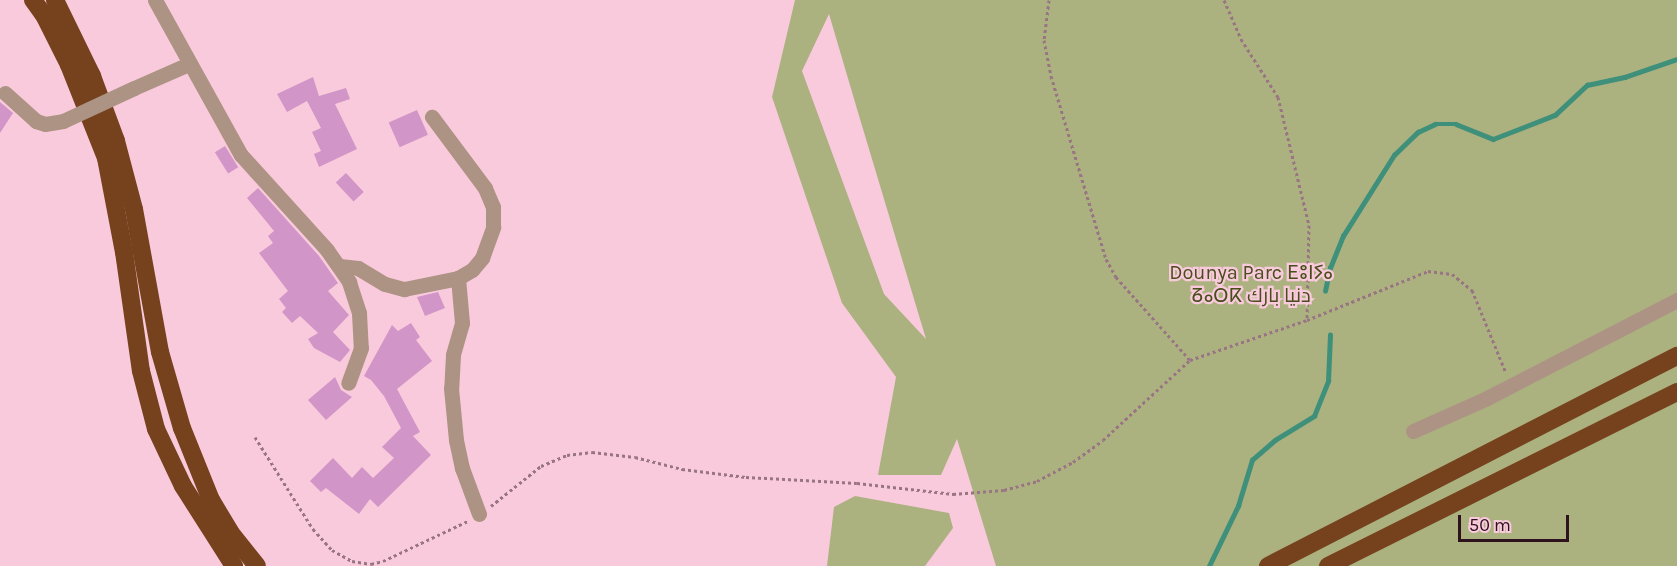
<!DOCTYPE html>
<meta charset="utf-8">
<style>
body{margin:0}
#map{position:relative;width:1677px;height:566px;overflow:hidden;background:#f9cadc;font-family:Karla,Cairo,"Noto Sans Tifinagh",sans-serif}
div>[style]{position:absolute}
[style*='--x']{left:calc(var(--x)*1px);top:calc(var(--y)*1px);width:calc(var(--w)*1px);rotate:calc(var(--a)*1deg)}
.green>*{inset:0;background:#acb180}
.stream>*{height:4.5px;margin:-2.25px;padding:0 2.25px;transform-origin:2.25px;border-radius:2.25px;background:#3f907a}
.building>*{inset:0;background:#d295c7;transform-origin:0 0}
.path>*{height:3px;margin-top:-1.5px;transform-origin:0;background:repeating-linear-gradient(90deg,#997483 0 3px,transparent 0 6px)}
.street>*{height:15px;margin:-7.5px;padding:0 7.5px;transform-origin:7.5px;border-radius:7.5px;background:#ad9383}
.highway>*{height:18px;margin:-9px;padding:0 9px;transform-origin:9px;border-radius:9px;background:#76421e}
.street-bridge>*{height:15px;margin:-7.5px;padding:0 7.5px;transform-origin:7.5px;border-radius:7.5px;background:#ad9383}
span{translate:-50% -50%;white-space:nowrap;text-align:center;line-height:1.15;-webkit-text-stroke:4.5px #f9cadc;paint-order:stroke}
.park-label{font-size:20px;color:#494d1b}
.scale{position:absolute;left:1458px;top:515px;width:111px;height:27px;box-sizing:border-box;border:3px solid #2e131f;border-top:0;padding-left:8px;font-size:18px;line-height:21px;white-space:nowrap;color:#2e131f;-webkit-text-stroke:4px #f9cadc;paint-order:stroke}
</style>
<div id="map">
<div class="green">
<i style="clip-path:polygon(evenodd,795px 0,1677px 0,1677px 566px,996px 566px,957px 439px,941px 475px,878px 475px,896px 377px,842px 303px,772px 97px,795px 0,829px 14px,857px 109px,926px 339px,884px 294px,802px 71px,829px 14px)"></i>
<i style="clip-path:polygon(855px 496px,949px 513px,953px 528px,925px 566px,827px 566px,834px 507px)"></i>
</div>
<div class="stream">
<i style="--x:1325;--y:291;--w:24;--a:-78"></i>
<i style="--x:1330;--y:268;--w:35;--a:-68"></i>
<i style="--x:1343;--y:236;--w:96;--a:-57.8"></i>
<i style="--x:1394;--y:155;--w:33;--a:-44"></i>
<i style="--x:1418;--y:132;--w:19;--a:-25"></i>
<i style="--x:1435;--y:124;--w:21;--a:0"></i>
<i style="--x:1456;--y:124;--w:40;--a:22"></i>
<i style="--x:1493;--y:139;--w:66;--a:-21.2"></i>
<i style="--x:1555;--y:115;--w:44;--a:-43.2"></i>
<i style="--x:1587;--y:85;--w:39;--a:-12"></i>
<i style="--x:1625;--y:77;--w:55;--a:-19.1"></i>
<i style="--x:1209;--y:566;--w:67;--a:-64.2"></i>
<i style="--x:1238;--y:506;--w:48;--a:-73.1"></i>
<i style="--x:1252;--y:460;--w:30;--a:-41"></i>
<i style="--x:1275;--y:440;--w:46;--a:-31.6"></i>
<i style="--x:1314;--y:416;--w:38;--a:-68"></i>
<i style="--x:1328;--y:381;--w:46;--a:-87.5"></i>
</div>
<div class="building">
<i style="clip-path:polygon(313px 77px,319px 96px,346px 88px,350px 99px,335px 104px,357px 149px,319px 167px,314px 154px,321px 151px,312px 132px,321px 128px,307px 101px,287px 112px,277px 94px)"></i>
<i style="clip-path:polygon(0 102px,13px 113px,0 133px)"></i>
<i style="left:417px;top:110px;width:27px;height:31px;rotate:66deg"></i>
<i style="left:225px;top:146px;width:25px;height:12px;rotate:58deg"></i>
<i style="left:346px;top:173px;width:26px;height:14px;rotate:47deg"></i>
<i style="clip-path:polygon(258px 188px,319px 256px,338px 283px,328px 291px,349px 315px,333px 332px,350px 350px,340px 362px,314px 348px,308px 339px,318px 333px,300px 316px,292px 323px,282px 312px,286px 308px,279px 299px,288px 291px,259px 253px,273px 243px,268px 236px,274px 231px,247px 198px)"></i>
<i style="clip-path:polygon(438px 292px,445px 308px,425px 316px,417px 297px)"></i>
<i style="clip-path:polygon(411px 323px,420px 337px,416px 340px,432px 361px,397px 389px,420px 432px,413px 436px,431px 455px,378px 507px,370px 499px,359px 514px,326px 488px,321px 492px,310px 481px,333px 458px,352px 478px,362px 467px,373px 478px,394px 458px,382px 447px,401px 428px,384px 396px,371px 380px,364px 376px,392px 325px,398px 331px)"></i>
<i style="clip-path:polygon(335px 377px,341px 390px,352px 397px,326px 420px,308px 400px)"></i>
</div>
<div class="path">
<i style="--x:1049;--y:0;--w:40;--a:97.1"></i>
<i style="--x:1044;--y:40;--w:37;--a:79"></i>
<i style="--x:1051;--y:76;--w:191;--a:73.3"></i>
<i style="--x:1106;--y:259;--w:21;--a:61"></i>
<i style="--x:1116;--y:277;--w:111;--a:48.3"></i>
<i style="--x:1224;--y:0;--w:43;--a:66.4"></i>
<i style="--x:1241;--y:39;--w:69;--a:57.5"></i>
<i style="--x:1278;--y:97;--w:132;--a:76.4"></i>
<i style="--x:1309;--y:225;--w:95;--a:91.2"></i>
<i style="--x:255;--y:437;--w:109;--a:57.8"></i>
<i style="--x:313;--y:529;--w:28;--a:48"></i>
<i style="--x:332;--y:550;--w:23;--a:29"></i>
<i style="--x:352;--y:561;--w:19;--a:9"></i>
<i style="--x:371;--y:564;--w:12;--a:-14"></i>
<i style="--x:383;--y:561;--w:94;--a:-25.2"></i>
<i style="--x:491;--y:506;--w:64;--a:-38.7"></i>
<i style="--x:541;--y:466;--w:28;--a:-23"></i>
<i style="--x:567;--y:455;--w:25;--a:-7"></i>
<i style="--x:592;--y:452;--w:43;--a:6.6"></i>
<i style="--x:635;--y:457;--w:49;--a:14.3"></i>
<i style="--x:682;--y:469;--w:64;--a:7.1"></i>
<i style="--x:746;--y:477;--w:111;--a:3.1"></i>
<i style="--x:857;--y:483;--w:97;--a:6.5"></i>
<i style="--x:953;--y:494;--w:51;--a:-4.5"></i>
<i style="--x:1004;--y:490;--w:34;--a:-15"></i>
<i style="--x:1037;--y:481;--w:41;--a:-27.8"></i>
<i style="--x:1073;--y:462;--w:37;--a:-36"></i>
<i style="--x:1103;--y:440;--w:118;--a:-42.6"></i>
<i style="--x:1190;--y:360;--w:124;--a:-18.9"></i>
<i style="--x:1307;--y:320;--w:131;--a:-22"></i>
<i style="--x:1428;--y:271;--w:24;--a:7"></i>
<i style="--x:1452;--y:274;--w:26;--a:39"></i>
<i style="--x:1472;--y:290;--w:90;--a:67.7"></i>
</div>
<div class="street">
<i style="--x:155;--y:0;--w:177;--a:61"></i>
<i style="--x:241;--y:155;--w:128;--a:47.8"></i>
<i style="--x:327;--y:250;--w:39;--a:55"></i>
<i style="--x:349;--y:282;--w:33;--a:72"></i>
<i style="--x:359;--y:313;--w:35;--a:87"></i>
<i style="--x:361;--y:348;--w:37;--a:110"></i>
<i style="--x:134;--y:88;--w:60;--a:-23.6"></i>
<i style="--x:5;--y:93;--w:42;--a:42.1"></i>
<i style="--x:36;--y:121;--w:9;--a:18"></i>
<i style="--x:45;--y:124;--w:18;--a:-9"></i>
<i style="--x:340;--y:266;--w:18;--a:6"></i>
<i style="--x:358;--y:268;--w:31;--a:31"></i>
<i style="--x:385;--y:284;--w:20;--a:15"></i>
<i style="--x:404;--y:289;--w:55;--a:-11.5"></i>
<i style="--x:458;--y:278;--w:16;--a:-30"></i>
<i style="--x:472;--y:270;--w:16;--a:-50"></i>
<i style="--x:482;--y:258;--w:33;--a:-70"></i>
<i style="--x:493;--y:227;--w:20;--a:-90"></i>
<i style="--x:493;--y:207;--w:21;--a:-113"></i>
<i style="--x:485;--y:188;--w:89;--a:-126.7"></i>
<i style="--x:458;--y:278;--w:45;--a:84.9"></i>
<i style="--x:462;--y:323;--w:33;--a:106"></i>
<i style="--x:453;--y:355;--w:33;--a:93"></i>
<i style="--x:451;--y:388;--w:52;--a:84.5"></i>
<i style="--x:456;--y:440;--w:29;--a:78"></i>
<i style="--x:462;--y:468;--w:49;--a:69.7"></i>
<i style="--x:1413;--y:431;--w:81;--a:-24"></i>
<i style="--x:1487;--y:398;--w:214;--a:-27.3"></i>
</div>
<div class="highway">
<i style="--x:33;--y:0;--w:19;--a:54"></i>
<i style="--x:44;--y:15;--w:56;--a:63.4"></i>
<i style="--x:69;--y:65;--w:100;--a:68.3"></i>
<i style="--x:106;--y:158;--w:96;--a:79.2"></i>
<i style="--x:124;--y:252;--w:120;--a:81.9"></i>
<i style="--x:141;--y:371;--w:60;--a:75.5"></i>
<i style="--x:156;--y:429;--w:63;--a:64.7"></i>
<i style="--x:183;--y:486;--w:95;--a:57.5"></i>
<i style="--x:55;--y:0;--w:85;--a:64"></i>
<i style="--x:92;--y:76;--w:69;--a:69.7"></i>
<i style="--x:116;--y:141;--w:70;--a:75.2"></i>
<i style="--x:134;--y:209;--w:145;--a:79.7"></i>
<i style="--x:160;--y:352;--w:79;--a:73.9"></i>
<i style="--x:182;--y:428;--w:78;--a:68.1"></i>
<i style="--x:211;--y:500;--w:37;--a:59"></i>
<i style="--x:230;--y:532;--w:43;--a:51.5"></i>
<i style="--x:1268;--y:566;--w:460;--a:-27.2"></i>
<i style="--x:1328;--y:566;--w:390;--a:-26.5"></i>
</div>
<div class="street-bridge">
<i style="--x:63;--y:121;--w:78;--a:-24.9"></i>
</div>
<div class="park-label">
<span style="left:1251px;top:284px">Dounya Parc ⴹⵓⵏⵢⴰ<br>ⵒⴰⵔⴽ دنيا بارك</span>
</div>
<div class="scale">50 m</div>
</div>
